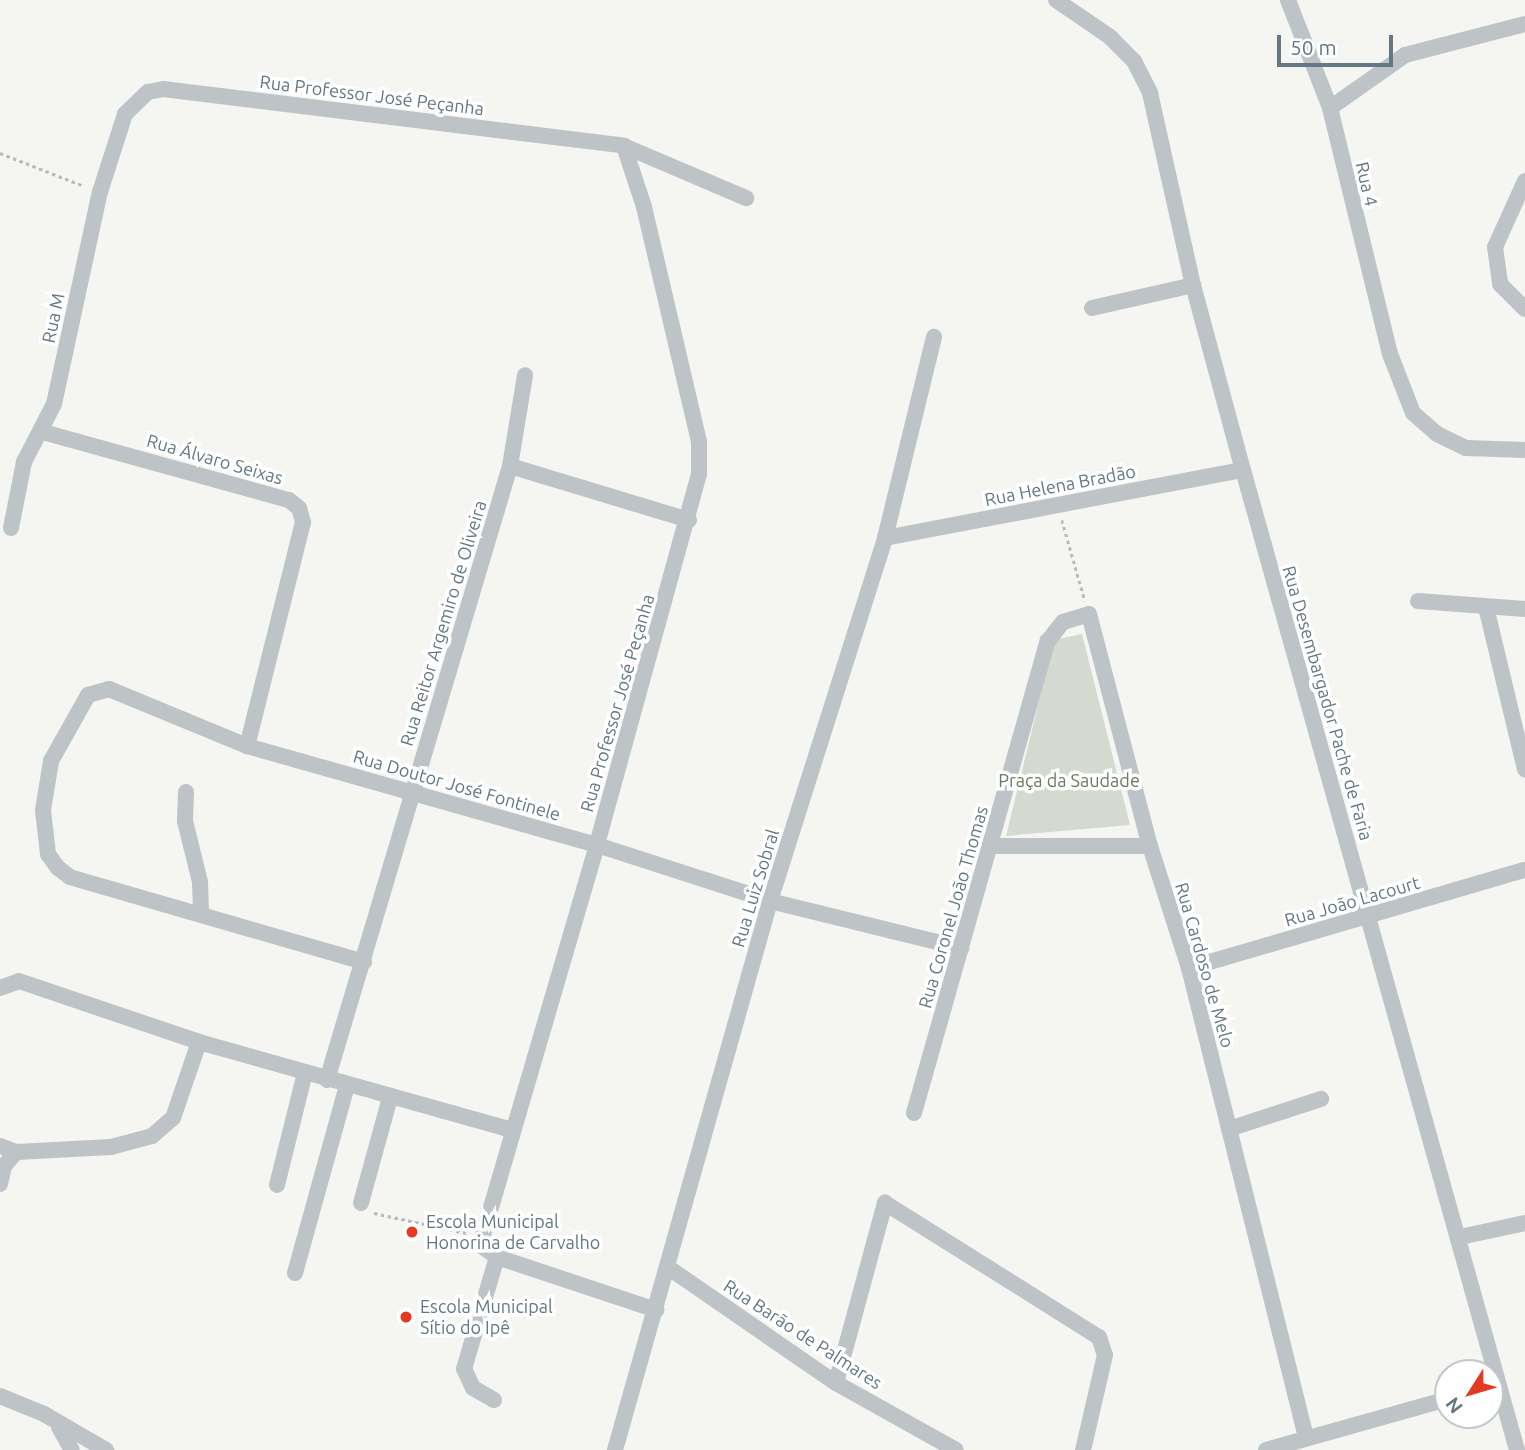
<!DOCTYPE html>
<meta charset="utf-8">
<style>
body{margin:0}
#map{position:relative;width:1525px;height:1450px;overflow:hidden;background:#f5f5f1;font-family:Ubuntu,sans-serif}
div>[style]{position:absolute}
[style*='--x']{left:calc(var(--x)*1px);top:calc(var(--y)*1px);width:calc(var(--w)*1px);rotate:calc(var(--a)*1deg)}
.green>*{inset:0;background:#d5dad0}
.path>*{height:2.5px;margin-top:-1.25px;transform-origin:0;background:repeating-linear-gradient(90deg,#b7bbbd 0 3.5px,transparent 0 7px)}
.minor>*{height:16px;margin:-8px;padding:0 8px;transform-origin:8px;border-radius:8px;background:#bdc3c6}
.dots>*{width:19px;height:19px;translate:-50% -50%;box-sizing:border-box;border:4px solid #fff;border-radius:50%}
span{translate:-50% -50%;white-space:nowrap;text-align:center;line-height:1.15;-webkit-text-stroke:7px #fff;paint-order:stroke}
.street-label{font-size:18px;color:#637883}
.park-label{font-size:18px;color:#6a7a62}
.poi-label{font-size:18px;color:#637883}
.left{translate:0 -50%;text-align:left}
.north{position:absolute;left:1434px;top:1359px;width:70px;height:70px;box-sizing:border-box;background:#fff;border:2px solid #c1c9cd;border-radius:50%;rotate:233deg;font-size:19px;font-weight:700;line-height:28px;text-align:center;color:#637883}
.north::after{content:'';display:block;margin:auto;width:24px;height:32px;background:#e63a20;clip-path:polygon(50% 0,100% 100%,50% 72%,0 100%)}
.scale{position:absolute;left:1277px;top:35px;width:116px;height:32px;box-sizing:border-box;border:4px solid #637883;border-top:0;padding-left:9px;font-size:21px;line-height:24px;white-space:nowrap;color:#637883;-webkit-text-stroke:5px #fff;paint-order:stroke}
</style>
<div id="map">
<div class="green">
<i style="clip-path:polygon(1082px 634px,1130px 825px,1006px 836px,1054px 640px)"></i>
</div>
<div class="path">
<i style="--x:0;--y:153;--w:90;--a:21.4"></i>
<i style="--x:1062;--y:520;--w:84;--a:74.1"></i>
<i style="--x:374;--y:1213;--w:94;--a:12.3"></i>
</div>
<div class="minor">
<i style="--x:1056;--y:0;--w:65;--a:34.4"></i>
<i style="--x:1110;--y:37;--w:34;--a:45"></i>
<i style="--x:1134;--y:61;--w:36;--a:63"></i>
<i style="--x:1150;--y:93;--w:197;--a:77.4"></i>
<i style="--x:1193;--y:285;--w:192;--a:74.9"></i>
<i style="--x:1243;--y:470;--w:1018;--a:74.38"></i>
<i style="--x:1288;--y:0;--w:116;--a:68.7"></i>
<i style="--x:1330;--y:108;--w:253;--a:76.3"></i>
<i style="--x:1390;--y:354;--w:63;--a:68.7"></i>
<i style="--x:1413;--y:413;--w:32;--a:41"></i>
<i style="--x:1437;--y:434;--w:32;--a:26"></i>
<i style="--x:1466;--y:448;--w:59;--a:1.9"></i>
<i style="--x:1330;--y:108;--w:92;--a:-35.2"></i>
<i style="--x:1405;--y:55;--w:124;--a:-14.5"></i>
<i style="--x:624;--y:146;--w:64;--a:71.8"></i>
<i style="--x:644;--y:207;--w:241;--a:76.8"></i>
<i style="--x:699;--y:442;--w:32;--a:90"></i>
<i style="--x:699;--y:474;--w:385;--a:105.4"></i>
<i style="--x:597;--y:845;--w:417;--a:106.3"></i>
<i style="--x:480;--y:1245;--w:21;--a:35"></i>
<i style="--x:497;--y:1257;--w:168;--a:18.4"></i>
<i style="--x:1525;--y:181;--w:72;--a:114.4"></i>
<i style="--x:1495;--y:247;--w:37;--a:82"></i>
<i style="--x:1500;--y:284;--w:35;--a:45"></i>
<i style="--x:1092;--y:308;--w:104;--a:-12.8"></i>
<i style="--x:43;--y:432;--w:255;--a:15.5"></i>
<i style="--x:289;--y:500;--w:13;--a:39"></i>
<i style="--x:299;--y:508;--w:15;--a:74"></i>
<i style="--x:303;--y:522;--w:231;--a:104"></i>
<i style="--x:510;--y:466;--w:187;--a:16.8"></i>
<i style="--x:11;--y:528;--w:67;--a:-78.9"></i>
<i style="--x:24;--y:462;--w:65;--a:-62.7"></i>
<i style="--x:54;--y:404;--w:217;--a:-77.8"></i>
<i style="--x:100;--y:192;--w:82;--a:-72.2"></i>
<i style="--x:125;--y:114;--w:32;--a:-44"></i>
<i style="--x:148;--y:92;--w:15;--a:-11"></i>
<i style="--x:163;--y:89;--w:465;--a:7"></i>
<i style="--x:624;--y:146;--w:133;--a:23.1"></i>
<i style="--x:885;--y:538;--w:364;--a:-10.8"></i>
<i style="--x:1418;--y:601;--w:107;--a:4.3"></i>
<i style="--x:1486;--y:607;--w:167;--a:76.5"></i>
<i style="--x:186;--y:792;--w:29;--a:92"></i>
<i style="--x:185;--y:821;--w:63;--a:76.2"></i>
<i style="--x:200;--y:882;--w:33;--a:88"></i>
<i style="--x:992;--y:846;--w:158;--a:0"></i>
<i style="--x:364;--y:962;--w:306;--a:-163.9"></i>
<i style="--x:70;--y:877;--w:15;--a:-143"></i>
<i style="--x:58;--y:868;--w:17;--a:-126"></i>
<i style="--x:48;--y:854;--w:44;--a:-96.5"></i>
<i style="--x:43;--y:810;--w:50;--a:-80.7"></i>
<i style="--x:51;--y:761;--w:76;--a:-60.7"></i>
<i style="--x:88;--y:695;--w:22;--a:-16"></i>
<i style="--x:109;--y:689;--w:149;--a:22.4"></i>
<i style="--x:247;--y:746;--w:364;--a:15.8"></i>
<i style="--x:597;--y:845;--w:182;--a:17.9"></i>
<i style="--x:770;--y:901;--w:197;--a:13.8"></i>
<i style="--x:1189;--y:968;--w:350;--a:-16.3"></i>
<i style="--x:0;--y:988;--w:20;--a:-20"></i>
<i style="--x:19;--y:981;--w:190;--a:18.7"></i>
<i style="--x:199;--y:1042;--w:325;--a:15.7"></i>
<i style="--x:327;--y:1080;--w:641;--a:-73.4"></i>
<i style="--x:510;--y:466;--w:92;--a:-80.6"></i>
<i style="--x:914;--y:1113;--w:491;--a:-74.2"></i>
<i style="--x:1048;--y:641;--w:24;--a:-52"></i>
<i style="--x:1063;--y:622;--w:27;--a:-17"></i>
<i style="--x:1089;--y:614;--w:240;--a:75.3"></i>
<i style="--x:1150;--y:846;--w:128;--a:72.3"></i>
<i style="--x:1189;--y:968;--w:484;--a:76"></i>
<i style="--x:1229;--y:1129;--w:97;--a:-18.1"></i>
<i style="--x:0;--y:1146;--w:17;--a:21"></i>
<i style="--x:16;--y:1152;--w:95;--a:-3"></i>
<i style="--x:111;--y:1147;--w:42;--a:-15"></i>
<i style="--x:152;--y:1136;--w:28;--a:-41"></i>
<i style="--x:173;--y:1118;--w:80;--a:-71.1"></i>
<i style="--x:0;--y:1184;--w:18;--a:-77"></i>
<i style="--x:4;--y:1166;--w:18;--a:-49"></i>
<i style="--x:277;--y:1185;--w:115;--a:-76"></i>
<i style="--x:361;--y:1203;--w:109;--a:-74.6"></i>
<i style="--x:1460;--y:1237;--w:66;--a:-12.2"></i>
<i style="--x:669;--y:1268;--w:203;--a:34.6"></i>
<i style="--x:836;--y:1383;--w:137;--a:29.2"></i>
<i style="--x:295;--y:1273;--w:195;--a:-74.5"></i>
<i style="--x:836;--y:1383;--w:187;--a:-74.8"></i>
<i style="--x:885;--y:1203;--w:252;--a:32.1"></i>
<i style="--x:1099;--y:1337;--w:19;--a:72"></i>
<i style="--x:1105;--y:1355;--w:98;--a:103"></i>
<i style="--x:0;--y:1396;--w:48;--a:22.2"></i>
<i style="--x:44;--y:1414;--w:72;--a:30.1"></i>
<i style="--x:494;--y:1400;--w:24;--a:-150"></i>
<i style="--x:473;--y:1388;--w:21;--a:-115"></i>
<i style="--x:464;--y:1369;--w:117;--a:-73.6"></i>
<i style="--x:59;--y:1427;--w:26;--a:61"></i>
<i style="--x:615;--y:1450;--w:570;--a:-74.23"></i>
<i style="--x:770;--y:901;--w:381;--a:-72.4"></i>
<i style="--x:885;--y:538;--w:207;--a:-76.3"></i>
<i style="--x:1266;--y:1450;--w:189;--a:-15.7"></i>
</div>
<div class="dots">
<i style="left:412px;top:1232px;background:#e63a20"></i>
<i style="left:406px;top:1317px;background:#e63a20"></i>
</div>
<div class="street-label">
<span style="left:372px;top:95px;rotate:7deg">Rua Professor José Peçanha</span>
<span style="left:1367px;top:184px;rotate:77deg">Rua 4</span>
<span style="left:53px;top:318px;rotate:-78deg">Rua M</span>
<span style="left:215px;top:459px;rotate:16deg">Rua Álvaro Seixas</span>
<span style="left:1060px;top:485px;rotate:-11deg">Rua Helena Bradão</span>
<span style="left:443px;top:623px;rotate:-73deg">Rua Reitor Argemiro de Oliveira</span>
<span style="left:617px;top:703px;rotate:-74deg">Rua Professor José Peçanha</span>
<span style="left:1328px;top:703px;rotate:74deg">Rua Desembargador Pache de Faria</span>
<span style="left:457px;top:785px;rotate:16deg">Rua Doutor José Fontinele</span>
<span style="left:755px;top:888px;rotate:-73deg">Rua Luiz Sobral</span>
<span style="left:1352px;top:901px;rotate:-16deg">Rua João Lacourt</span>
<span style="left:953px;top:907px;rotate:-74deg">Rua Coronel João Thomas</span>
<span style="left:1205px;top:965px;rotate:74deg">Rua Cardoso de Melo</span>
<span style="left:803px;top:1334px;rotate:33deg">Rua Barão de Palmares</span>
</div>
<div class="park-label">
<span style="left:1069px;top:780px">Praça da Saudade</span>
</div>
<div class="poi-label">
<span class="left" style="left:426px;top:1232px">Escola Municipal<br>Honorina de Carvalho</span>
<span class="left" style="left:420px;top:1317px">Escola Municipal<br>Sítio do Ipê</span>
</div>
<div class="north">N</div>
<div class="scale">50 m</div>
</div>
